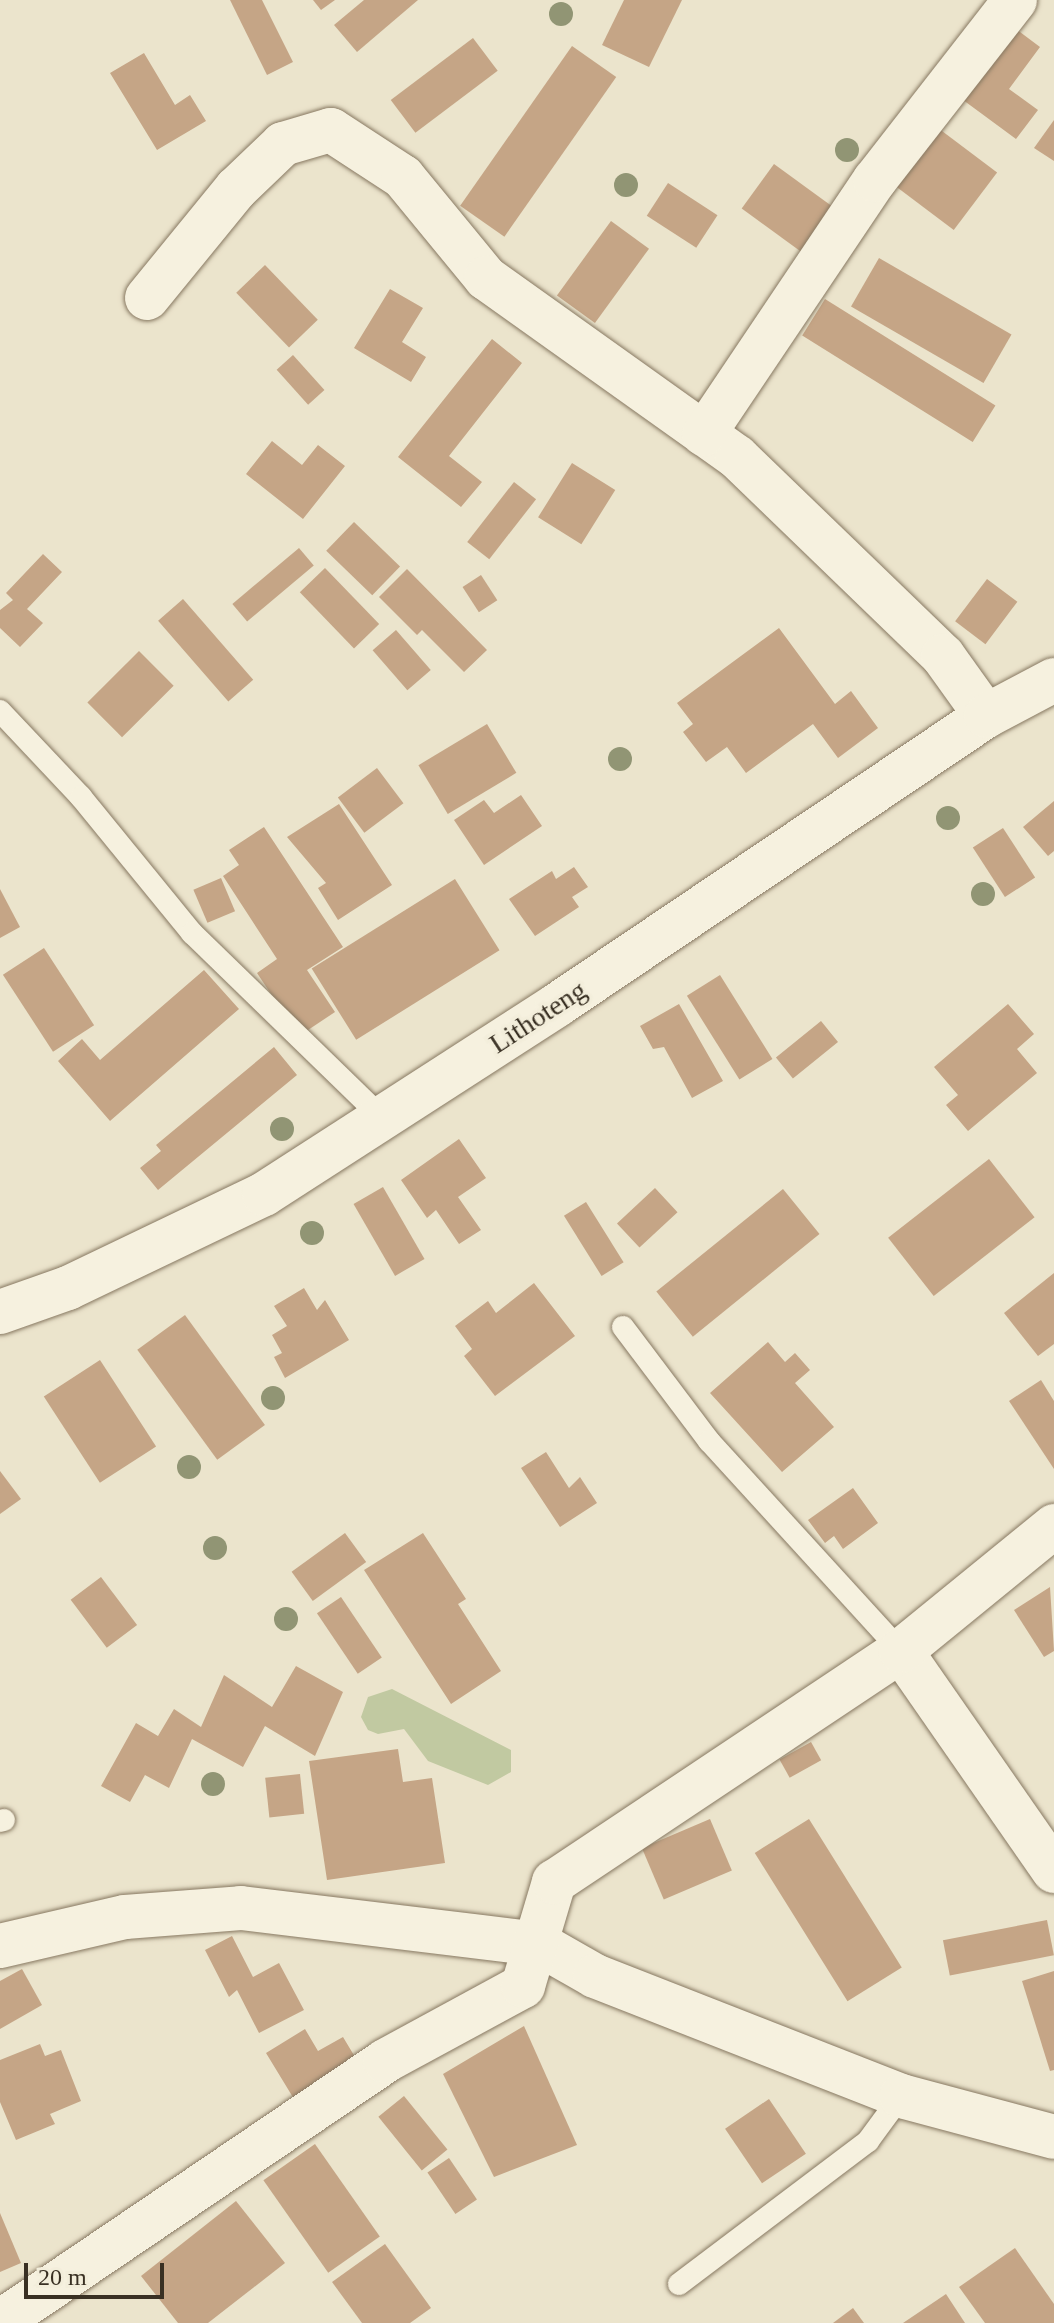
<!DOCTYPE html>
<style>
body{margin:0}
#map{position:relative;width:1054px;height:2323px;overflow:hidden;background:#ebe4cc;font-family:"Times New Roman",serif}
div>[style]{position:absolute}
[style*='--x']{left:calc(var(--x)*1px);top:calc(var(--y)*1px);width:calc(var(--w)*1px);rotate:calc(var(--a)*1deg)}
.green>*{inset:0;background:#c1c9a1}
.building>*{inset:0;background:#c5a586;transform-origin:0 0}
.roads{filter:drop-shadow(0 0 2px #877861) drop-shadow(0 0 2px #877861)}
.lane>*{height:22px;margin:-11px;padding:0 11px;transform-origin:11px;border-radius:11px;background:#f6f1df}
.street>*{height:44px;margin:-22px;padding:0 22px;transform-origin:22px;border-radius:22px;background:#f6f1df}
.secondary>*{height:44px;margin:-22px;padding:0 22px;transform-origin:22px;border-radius:22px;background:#f6f1df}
.trees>*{width:24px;height:24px;margin:-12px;border-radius:50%;background:#919574}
span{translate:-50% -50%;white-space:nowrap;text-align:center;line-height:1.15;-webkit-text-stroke:7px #f3eedb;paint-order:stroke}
.street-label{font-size:28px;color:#393023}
.scale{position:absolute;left:24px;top:2263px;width:140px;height:36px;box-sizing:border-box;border:4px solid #393023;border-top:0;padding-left:10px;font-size:24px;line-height:28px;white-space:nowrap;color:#393023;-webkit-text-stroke:6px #f3eedb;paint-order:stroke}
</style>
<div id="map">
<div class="green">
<i style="clip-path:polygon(392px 1689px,511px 1750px,511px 1772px,488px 1785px,428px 1761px,404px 1729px,378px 1734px,368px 1730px,361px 1717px,368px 1697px)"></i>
</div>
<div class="building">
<i style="clip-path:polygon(230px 0,262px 0,293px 62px,267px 75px)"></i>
<i style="clip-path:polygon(313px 0,335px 0,321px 10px)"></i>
<i style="clip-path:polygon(364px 0,418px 0,357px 52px,334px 25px)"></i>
<i style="clip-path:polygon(624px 0,682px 0,649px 67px,602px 45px)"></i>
<i style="clip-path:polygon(1012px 26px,1040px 47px,1009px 89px,1038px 110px,1016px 139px,959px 97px)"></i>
<i style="left:473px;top:38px;width:41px;height:103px;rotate:53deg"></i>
<i style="left:572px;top:46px;width:54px;height:195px;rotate:35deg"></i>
<i style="clip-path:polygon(144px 53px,175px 105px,190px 95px,206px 121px,157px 150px,110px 73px)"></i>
<i style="clip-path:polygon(1054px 120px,1054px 161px,1034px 148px)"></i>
<i style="left:938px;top:128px;width:74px;height:72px;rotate:37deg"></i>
<i style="left:774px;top:164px;width:73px;height:55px;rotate:36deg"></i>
<i style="left:668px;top:183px;width:59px;height:39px;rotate:33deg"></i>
<i style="left:611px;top:221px;width:47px;height:92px;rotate:36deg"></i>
<i style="left:879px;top:258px;width:153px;height:56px;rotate:30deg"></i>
<i style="left:265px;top:265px;width:76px;height:40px;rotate:46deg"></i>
<i style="clip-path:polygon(390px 289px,423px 308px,402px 342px,426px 357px,411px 382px,354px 348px)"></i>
<i style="left:825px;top:299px;width:201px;height:43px;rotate:32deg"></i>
<i style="clip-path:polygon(492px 339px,522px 363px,449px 456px,482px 482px,461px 507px,398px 457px)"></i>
<i style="left:293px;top:355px;width:47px;height:22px;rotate:48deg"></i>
<i style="clip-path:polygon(272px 441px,302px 465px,318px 445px,345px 466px,303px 519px,246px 474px)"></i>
<i style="left:572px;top:463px;width:51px;height:64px;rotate:32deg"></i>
<i style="left:514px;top:482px;width:28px;height:76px;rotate:38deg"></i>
<i style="left:354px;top:522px;width:64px;height:40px;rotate:44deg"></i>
<i style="left:299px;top:548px;width:23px;height:87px;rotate:50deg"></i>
<i style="clip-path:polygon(43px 554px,62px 572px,27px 609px,43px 623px,20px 647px,0 628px,0 610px,13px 600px,6px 593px)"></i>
<i style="left:325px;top:568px;width:78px;height:35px;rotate:46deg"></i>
<i style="clip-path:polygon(407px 569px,487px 650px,464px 672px,422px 630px,417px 635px,379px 597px)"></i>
<i style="left:481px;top:575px;width:30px;height:22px;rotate:57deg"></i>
<i style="left:987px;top:579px;width:38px;height:53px;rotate:37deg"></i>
<i style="left:183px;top:599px;width:107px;height:33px;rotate:49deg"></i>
<i style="clip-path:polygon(779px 628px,835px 704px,851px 691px,878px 728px,838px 758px,813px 724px,746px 773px,727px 747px,706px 762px,683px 732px,693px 724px,677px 703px)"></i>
<i style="left:396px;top:630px;width:53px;height:31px;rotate:49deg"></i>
<i style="left:139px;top:651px;width:49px;height:73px;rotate:45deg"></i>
<i style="left:487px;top:724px;width:57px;height:80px;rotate:59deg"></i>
<i style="left:377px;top:768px;width:44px;height:49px;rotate:53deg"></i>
<i style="clip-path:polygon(521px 795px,542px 826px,484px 865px,454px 820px,484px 800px,494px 813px)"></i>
<i style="clip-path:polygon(1054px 801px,1054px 851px,1048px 856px,1023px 827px)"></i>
<i style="clip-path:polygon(339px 804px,392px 885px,338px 920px,318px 888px,326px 883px,287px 837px)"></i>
<i style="clip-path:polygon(264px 827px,343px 947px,307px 970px,335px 1012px,299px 1036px,257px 973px,277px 959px,223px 876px,239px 865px,229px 850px)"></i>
<i style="left:1003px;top:828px;width:59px;height:36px;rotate:57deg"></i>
<i style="clip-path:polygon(574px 867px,588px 887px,572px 897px,579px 907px,535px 936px,509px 899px,552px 871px,556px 879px)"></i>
<i style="left:221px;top:878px;width:36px;height:30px;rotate:67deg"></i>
<i style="left:455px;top:879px;width:84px;height:169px;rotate:58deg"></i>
<i style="clip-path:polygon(0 889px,20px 927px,0 938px)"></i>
<i style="left:44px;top:948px;width:92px;height:49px;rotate:57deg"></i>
<i style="clip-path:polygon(204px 970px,239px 1009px,110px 1121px,58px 1061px,82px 1039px,100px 1060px)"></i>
<i style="left:720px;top:975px;width:99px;height:39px;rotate:58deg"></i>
<i style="clip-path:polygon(679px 1004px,723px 1081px,692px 1098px,664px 1047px,653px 1049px,640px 1026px)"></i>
<i style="clip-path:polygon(1008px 1004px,1034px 1034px,1017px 1049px,1037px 1073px,968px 1131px,946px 1105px,958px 1095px,934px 1067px)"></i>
<i style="left:821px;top:1021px;width:27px;height:58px;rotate:51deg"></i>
<i style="clip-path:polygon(274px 1047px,297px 1075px,158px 1190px,140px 1168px,161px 1151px,156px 1145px)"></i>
<i style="clip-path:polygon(459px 1139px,486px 1178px,458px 1197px,481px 1230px,459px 1244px,436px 1210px,427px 1218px,401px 1180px)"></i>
<i style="left:989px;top:1159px;width:74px;height:128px;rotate:52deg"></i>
<i style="left:383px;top:1187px;width:83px;height:34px;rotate:60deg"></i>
<i style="left:655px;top:1188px;width:33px;height:52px;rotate:47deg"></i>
<i style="left:783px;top:1189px;width:58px;height:163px;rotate:51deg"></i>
<i style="left:586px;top:1202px;width:71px;height:26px;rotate:58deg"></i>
<i style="clip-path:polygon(1054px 1273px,1054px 1344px,1038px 1356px,1004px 1313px)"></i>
<i style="clip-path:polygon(534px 1283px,575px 1336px,495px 1396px,464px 1356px,472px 1349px,455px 1326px,488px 1301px,496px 1313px)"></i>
<i style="clip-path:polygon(304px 1288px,317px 1310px,325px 1300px,349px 1340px,285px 1378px,274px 1357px,282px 1353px,272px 1335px,287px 1326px,274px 1306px)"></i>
<i style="left:185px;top:1315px;width:136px;height:59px;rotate:54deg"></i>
<i style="clip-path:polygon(768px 1342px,785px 1362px,795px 1353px,810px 1370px,795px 1383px,834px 1427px,782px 1472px,710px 1393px)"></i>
<i style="left:100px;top:1360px;width:103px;height:67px;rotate:57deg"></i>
<i style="clip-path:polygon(1041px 1380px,1054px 1401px,1054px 1469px,1009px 1401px)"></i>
<i style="clip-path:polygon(546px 1452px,569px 1488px,580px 1477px,597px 1503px,560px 1527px,521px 1468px)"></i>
<i style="clip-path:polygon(0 1471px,21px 1499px,0 1514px)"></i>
<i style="clip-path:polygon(853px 1488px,878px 1523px,843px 1549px,834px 1536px,825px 1543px,808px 1520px)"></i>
<i style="left:345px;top:1533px;width:36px;height:66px;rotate:54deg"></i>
<i style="clip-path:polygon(423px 1533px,466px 1599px,458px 1604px,501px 1671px,451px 1704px,364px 1570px)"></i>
<i style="left:101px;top:1577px;width:60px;height:38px;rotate:53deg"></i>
<i style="clip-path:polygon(1050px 1587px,1054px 1651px,1044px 1657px,1014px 1610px)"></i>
<i style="left:341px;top:1597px;width:73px;height:29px;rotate:56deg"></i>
<i style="clip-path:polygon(296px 1666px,343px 1692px,315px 1756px,265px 1726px,243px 1767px,192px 1739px,169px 1788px,145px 1775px,130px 1802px,101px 1786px,136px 1723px,158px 1736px,174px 1709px,201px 1727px,224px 1675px,272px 1707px)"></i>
<i style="left:811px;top:1742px;width:21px;height:36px;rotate:61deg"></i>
<i style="clip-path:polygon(398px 1749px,403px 1782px,432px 1778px,445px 1863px,327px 1880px,309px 1761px)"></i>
<i style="left:300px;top:1774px;width:40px;height:35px;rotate:84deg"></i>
<i style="left:710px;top:1819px;width:56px;height:74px;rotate:67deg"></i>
<i style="left:809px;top:1819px;width:175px;height:64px;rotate:58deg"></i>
<i style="left:1047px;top:1920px;width:36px;height:106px;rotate:79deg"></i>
<i style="clip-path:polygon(232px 1936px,253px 1977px,279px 1963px,304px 2010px,259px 2033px,237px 1990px,229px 1997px,205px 1950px)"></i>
<i style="clip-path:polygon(22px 1969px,42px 2005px,0 2029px,0 1981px)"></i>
<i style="clip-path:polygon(1054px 1971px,1054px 2070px,1050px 2071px,1022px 1981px)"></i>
<i style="clip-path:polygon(524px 2026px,577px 2145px,494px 2177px,443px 2074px)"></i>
<i style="clip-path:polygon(305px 2029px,318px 2051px,343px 2037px,358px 2062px,294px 2099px,266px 2053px)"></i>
<i style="clip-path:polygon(40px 2044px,45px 2056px,61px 2050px,81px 2101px,50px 2114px,55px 2124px,16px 2140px,0 2102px,0 2060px)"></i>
<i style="left:404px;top:2096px;width:69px;height:33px;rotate:51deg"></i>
<i style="left:769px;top:2099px;width:66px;height:53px;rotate:56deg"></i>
<i style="left:315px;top:2144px;width:113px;height:63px;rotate:55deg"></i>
<i style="left:449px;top:2158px;width:50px;height:26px;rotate:56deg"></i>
<i style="clip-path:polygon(236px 2201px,285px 2263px,208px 2323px,178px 2323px,141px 2276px)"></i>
<i style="clip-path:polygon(0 2213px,21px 2263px,0 2272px)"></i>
<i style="clip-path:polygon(385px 2244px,431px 2308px,410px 2323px,362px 2323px,332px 2282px)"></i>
<i style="clip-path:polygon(1015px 2248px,1054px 2304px,1054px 2323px,985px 2323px,959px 2287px)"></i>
<i style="clip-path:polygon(946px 2294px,965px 2323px,903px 2323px)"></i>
<i style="clip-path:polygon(853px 2308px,864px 2323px,833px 2323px)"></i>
</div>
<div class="roads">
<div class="lane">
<i style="--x:0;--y:711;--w:118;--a:46.7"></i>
<i style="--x:81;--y:797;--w:176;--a:50.8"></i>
<i style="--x:192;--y:933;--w:265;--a:44.2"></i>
<i style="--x:623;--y:1327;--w:143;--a:53"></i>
<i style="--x:709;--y:1441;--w:285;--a:47.6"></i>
<i style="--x:0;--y:1821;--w:4;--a:-14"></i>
<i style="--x:679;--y:2284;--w:237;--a:-37.1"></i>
<i style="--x:868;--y:2141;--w:56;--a:-53.7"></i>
</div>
<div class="street">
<i style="--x:147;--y:298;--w:141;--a:-50.8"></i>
<i style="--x:236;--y:189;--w:65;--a:-43.8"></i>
<i style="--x:283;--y:144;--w:50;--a:-16.3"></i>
<i style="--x:331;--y:130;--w:86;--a:33.1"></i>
<i style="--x:403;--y:177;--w:131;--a:50.6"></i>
<i style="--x:486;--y:278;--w:308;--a:35.5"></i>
<i style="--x:737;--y:457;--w:286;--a:44"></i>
<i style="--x:943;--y:656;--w:74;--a:54.4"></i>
<i style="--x:704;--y:434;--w:306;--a:-56.1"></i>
<i style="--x:875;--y:180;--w:228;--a:-52.1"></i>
<i style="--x:901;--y:1651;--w:268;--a:55.2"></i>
<i style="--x:0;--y:1946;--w:128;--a:-13.1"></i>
<i style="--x:125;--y:1917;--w:116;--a:-4.4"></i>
<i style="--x:241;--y:1908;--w:300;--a:6.9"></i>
<i style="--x:539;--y:1944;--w:64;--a:29.7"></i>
<i style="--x:595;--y:1976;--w:329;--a:21.4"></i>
<i style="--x:901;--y:2096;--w:158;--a:15"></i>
<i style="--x:0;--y:2322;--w:465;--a:-34.1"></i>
<i style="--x:385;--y:2061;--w:157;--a:-28.5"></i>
<i style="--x:523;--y:1986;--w:109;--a:-73.4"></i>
<i style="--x:554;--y:1882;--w:417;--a:-33.7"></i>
<i style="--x:901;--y:1651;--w:198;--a:-39.2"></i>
</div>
<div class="secondary">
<i style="--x:0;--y:1312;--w:72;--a:-19.4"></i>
<i style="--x:68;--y:1288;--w:217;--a:-25.6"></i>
<i style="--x:264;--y:1194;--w:349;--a:-32.8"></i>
<i style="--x:557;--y:1005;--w:517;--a:-33.97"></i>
<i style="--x:986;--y:716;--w:77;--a:-27.9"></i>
</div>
</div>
<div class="trees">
<i style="left:561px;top:14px"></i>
<i style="left:847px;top:150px"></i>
<i style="left:626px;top:185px"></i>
<i style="left:620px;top:759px"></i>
<i style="left:948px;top:818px"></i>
<i style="left:983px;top:894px"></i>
<i style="left:282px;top:1129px"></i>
<i style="left:312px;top:1233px"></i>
<i style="left:273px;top:1398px"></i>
<i style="left:189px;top:1467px"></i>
<i style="left:215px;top:1548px"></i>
<i style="left:286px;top:1619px"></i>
<i style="left:213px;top:1784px"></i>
</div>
<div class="street-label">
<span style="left:538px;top:1017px;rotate:-33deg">Lithoteng</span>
</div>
<div class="scale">20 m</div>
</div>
